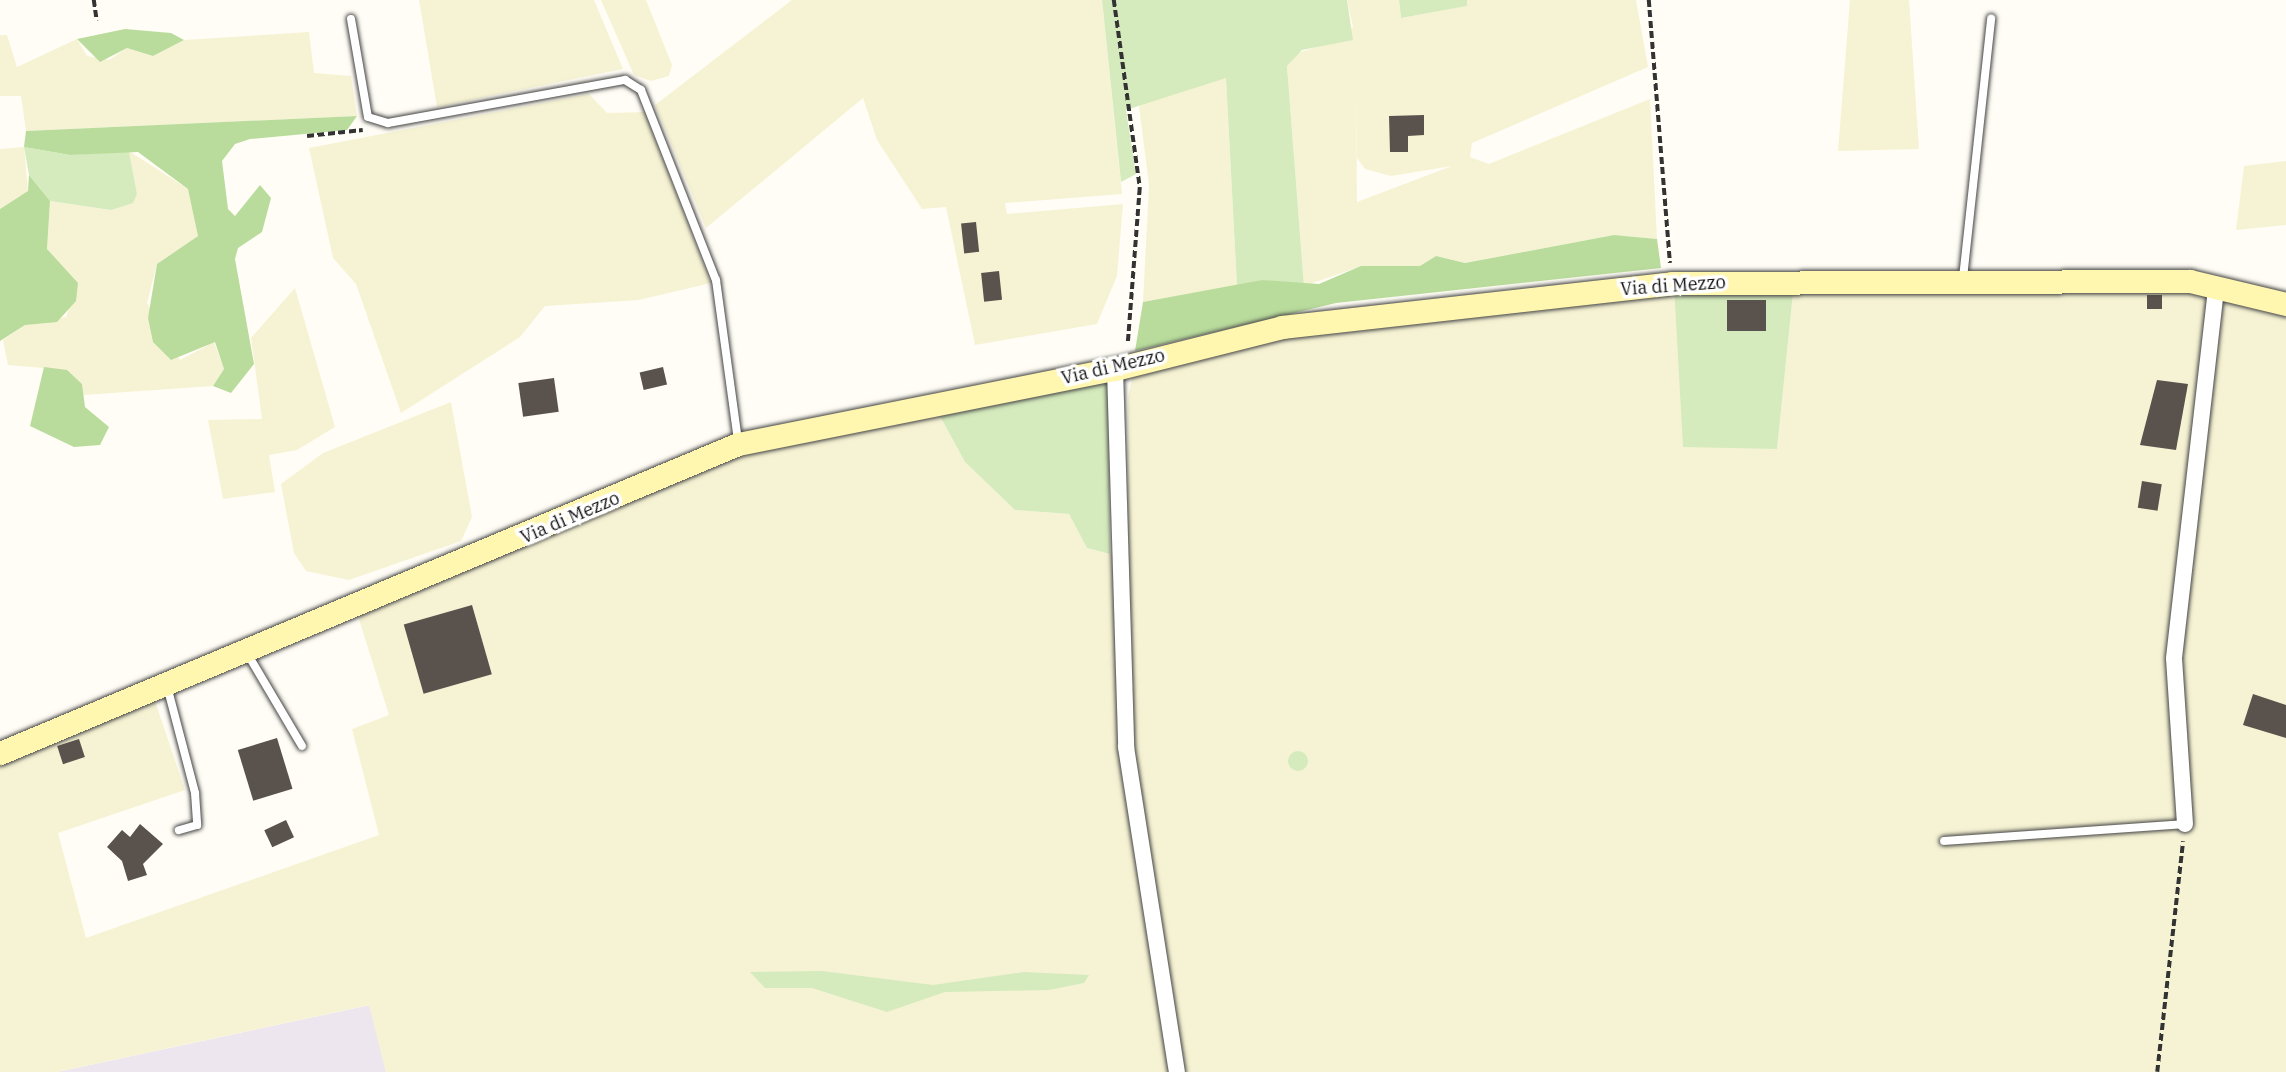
<!DOCTYPE html>
<style>
body{margin:0}
#map{position:relative;width:2286px;height:1072px;overflow:hidden;background:#fffdf5;font-family:"IBM Plex Serif",serif}
div>[style]{position:absolute}
[style*='--x']{left:calc(var(--x)*1px);top:calc(var(--y)*1px);width:calc(var(--w)*1px);rotate:calc(var(--a)*1deg)}
.industrial>*{inset:0;background:#eee6ef}
.farmland>*{inset:0;background:#f6f3d4}
.green>*{inset:0;background:#d5ebbd}
.round{border-radius:50%}
.forest>*{inset:0;background:#b9dc9c}
.building>*{inset:0;background:#5a524d;transform-origin:0 0}
.path>*{height:3.5px;margin-top:-1.75px;transform-origin:0;background:repeating-linear-gradient(90deg,#333 0 7px,transparent 0 10.5px)}
.roads{filter:drop-shadow(0 0 2px #444) drop-shadow(0 0 2px #444)}
.service>*{height:8px;margin:-4px;padding:0 4px;transform-origin:4px;border-radius:4px;background:#fff}
.minor>*{height:16px;margin:-8px;padding:0 8px;transform-origin:8px;border-radius:8px;background:#fff}
.secondary>*{height:23px;margin:-11.5px;padding:0 11.5px;transform-origin:11.5px;border-radius:11.5px;background:#fff6b0}
span{translate:-50% -50%;white-space:nowrap;text-align:center;line-height:1.15;-webkit-text-stroke:7px #fff;paint-order:stroke}
.street-label{font-size:18px;color:#111}
</style>
<div id="map">
<div class="industrial">
<i style="clip-path:polygon(370px 1005px,386px 1072px,57px 1072px)"></i>
</div>
<div class="farmland">
<i style="clip-path:polygon(419px 0,594px 0,623px 69px,437px 107px)"></i>
<i style="clip-path:polygon(601px 0,646px 0,672px 65px,669px 76px,651px 81px,634px 75px)"></i>
<i style="clip-path:polygon(792px 0,1102px 0,1122px 194px,1005px 203px,1007px 214px,1123px 204px,1117px 276px,1097px 324px,975px 345px,946px 207px,922px 209px,877px 140px,863px 98px,706px 228px,655px 105px)"></i>
<i style="clip-path:polygon(evenodd,1347px 0,1399px 0,1401px 18px,1467px 6px,1467px 0,1636px 0,1648px 67px,1472px 143px,1470px 157px,1489px 164px,1650px 99px,1657px 239px,1614px 235px,1465px 263px,1436px 256px,1421px 266px,1362px 266px,1304px 286px,1287px 66px,1290px 55px,1338px 41px,1353px 27px,1347px 0,1356px 91px,1357px 158px,1365px 169px,1391px 176px,1452px 166px,1357px 202px,1356px 91px)"></i>
<i style="clip-path:polygon(1850px 0,1909px 0,1919px 149px,1838px 151px)"></i>
<i style="clip-path:polygon(309px 32px,314px 73px,351px 76px,357px 116px,26px 131px,21px 96px,0 96px,0 35px,7px 35px,17px 67px,77px 39px,87px 56px,109px 60px,127px 48px,153px 56px,184px 40px)"></i>
<i style="clip-path:polygon(1226px 78px,1237px 286px,1143px 302px,1149px 185px,1139px 106px,1167px 92px)"></i>
<i style="clip-path:polygon(589px 94px,607px 113px,645px 112px,711px 283px,639px 300px,545px 306px,520px 337px,401px 413px,356px 284px,333px 258px,309px 148px)"></i>
<i style="clip-path:polygon(24px 147px,28px 191px,0 209px,0 149px)"></i>
<i style="clip-path:polygon(129px 151px,188px 189px,192px 200px,198px 236px,157px 264px,147px 303px,180px 360px,214px 342px,224px 369px,213px 386px,83px 395px,82px 384px,55px 369px,8px 365px,3px 340px,25px 325px,66px 317px,77px 283px,47px 249px,50px 201px,111px 210px,137px 194px)"></i>
<i style="clip-path:polygon(2286px 161px,2286px 225px,2236px 230px,2244px 166px)"></i>
<i style="clip-path:polygon(evenodd,2189px 282px,2286px 306px,2286px 1072px,386px 1072px,369px 1005px,57px 1072px,0 1072px,0 758px,154px 698px,185px 790px,58px 833px,86px 938px,379px 835px,352px 729px,389px 715px,357px 613px,738px 447px,935px 407px,965px 462px,1015px 510px,1069px 514px,1087px 548px,1110px 554px,1128px 552px,1128px 396px,1136px 365px,1281px 329px,1671px 285px,1777px 449px,1794px 284px,2189px 282px,472px 605px,492px 674px,425px 693px,405px 625px,472px 605px)"></i>
<i style="clip-path:polygon(295px 288px,335px 427px,297px 450px,269px 455px,275px 492px,223px 499px,208px 420px,262px 419px,251px 338px)"></i>
<i style="clip-path:polygon(451px 402px,472px 517px,461px 541px,349px 580px,306px 571px,294px 553px,281px 484px,323px 453px)"></i>
</div>
<div class="green">
<i style="clip-path:polygon(1102px 0,1347px 0,1353px 40px,1302px 50px,1287px 66px,1304px 286px,1262px 280px,1237px 286px,1226px 78px,1126px 110px,1136px 174px,1121px 182px)"></i>
<i style="clip-path:polygon(1399px 0,1467px 0,1467px 6px,1401px 18px)"></i>
<i style="clip-path:polygon(24px 147px,70px 155px,129px 151px,137px 194px,133px 203px,111px 210px,50px 201px,29px 175px)"></i>
<i style="clip-path:polygon(1794px 284px,1777px 449px,1683px 447px,1674px 285px)"></i>
<i style="clip-path:polygon(1108px 372px,1110px 554px,1087px 548px,1069px 514px,1015px 510px,965px 462px,935px 407px)"></i>
<i class="round" style="left:1288px;top:751px;width:20px;height:20px"></i>
<i style="clip-path:polygon(822px 971px,933px 985px,1024px 972px,1089px 975px,1084px 983px,1049px 990px,945px 992px,887px 1012px,812px 988px,765px 988px,750px 972px)"></i>
</div>
<div class="forest">
<i style="clip-path:polygon(125px 29px,171px 33px,184px 40px,153px 56px,127px 48px,100px 62px,77px 39px)"></i>
<i style="clip-path:polygon(357px 116px,347px 130px,250px 139px,235px 144px,222px 161px,228px 209px,235px 216px,260px 185px,271px 198px,262px 232px,238px 248px,235px 259px,254px 364px,231px 393px,213px 386px,224px 369px,215px 342px,171px 360px,153px 342px,148px 318px,157px 264px,198px 236px,188px 189px,138px 152px,70px 155px,24px 147px,26px 131px)"></i>
<i style="clip-path:polygon(29px 175px,50px 201px,47px 249px,78px 283px,76px 301px,57px 322px,25px 325px,0 341px,0 209px,28px 191px)"></i>
<i style="clip-path:polygon(1614px 235px,1657px 239px,1661px 268px,1336px 303px,1135px 351px,1143px 302px,1262px 280px,1319px 284px,1361px 266px,1420px 266px,1436px 256px,1465px 263px)"></i>
<i style="clip-path:polygon(44px 367px,67px 370px,82px 384px,85px 407px,109px 427px,100px 445px,74px 447px,30px 426px)"></i>
</div>
<div class="building">
<i style="clip-path:polygon(1424px 115px,1424px 135px,1408px 136px,1408px 152px,1390px 152px,1389px 116px)"></i>
<i style="left:976px;top:222px;width:30px;height:15px;rotate:84deg"></i>
<i style="left:999px;top:271px;width:29px;height:18px;rotate:84deg"></i>
<i style="left:2147px;top:295px;width:15px;height:14px"></i>
<i style="left:1727px;top:300px;width:39px;height:31px"></i>
<i style="left:663px;top:367px;width:18px;height:24px;rotate:77deg"></i>
<i style="left:554px;top:378px;width:34px;height:36px;rotate:82deg"></i>
<i style="clip-path:polygon(2157px 380px,2188px 384px,2176px 450px,2140px 445px)"></i>
<i style="left:2142px;top:481px;width:20px;height:27px;rotate:9deg"></i>
<i style="left:472px;top:605px;width:72px;height:71px;rotate:74deg"></i>
<i style="clip-path:polygon(2253px 694px,2286px 705px,2286px 738px,2243px 725px)"></i>
<i style="left:277px;top:738px;width:53px;height:41px;rotate:73deg"></i>
<i style="left:79px;top:739px;width:19px;height:23px;rotate:72deg"></i>
<i style="left:286px;top:820px;width:19px;height:24px;rotate:65deg"></i>
<i style="clip-path:polygon(140px 824px,163px 844px,143px 864px,147px 875px,128px 881px,122px 861px,107px 847px,122px 830px,130px 837px)"></i>
</div>
<div class="path">
<i style="--x:94;--y:0;--w:21;--a:82"></i>
<i style="--x:1114;--y:0;--w:190;--a:82.1"></i>
<i style="--x:1140;--y:188;--w:157;--a:94.4"></i>
<i style="--x:1649;--y:0;--w:264;--a:85.4"></i>
<i style="--x:307;--y:136;--w:56;--a:-6.1"></i>
<i style="--x:2157;--y:1072;--w:232;--a:-83.6"></i>
</div>
<div class="roads">
<div class="service">
<i style="--x:351;--y:19;--w:99;--a:80.2"></i>
<i style="--x:368;--y:117;--w:21;--a:17"></i>
<i style="--x:388;--y:123;--w:241;--a:-10.3"></i>
<i style="--x:625;--y:80;--w:19;--a:32"></i>
<i style="--x:641;--y:90;--w:204;--a:68.5"></i>
<i style="--x:716;--y:280;--w:162;--a:82.2"></i>
<i style="--x:1963;--y:278;--w:261;--a:-83.8"></i>
<i style="--x:247;--y:653;--w:108;--a:59.4"></i>
<i style="--x:167;--y:686;--w:111;--a:75.3"></i>
<i style="--x:195;--y:793;--w:32;--a:86"></i>
<i style="--x:197;--y:825;--w:19;--a:164"></i>
<i style="--x:1944;--y:841;--w:242;--a:-4"></i>
</div>
<div class="minor">
<i style="--x:1115;--y:369;--w:378;--a:88.3"></i>
<i style="--x:1126;--y:747;--w:329;--a:81.1"></i>
<i style="--x:2185;--y:824;--w:166;--a:-93.8"></i>
<i style="--x:2174;--y:658;--w:373;--a:-83.5"></i>
</div>
<div class="secondary">
<i style="--x:0;--y:753;--w:800;--a:-22.72"></i>
<i style="--x:738;--y:444;--w:384;--a:-11.3"></i>
<i style="--x:1115;--y:369;--w:172;--a:-14.1"></i>
<i style="--x:1282;--y:327;--w:392;--a:-6.4"></i>
<i style="--x:1672;--y:283;--w:518;--a:-0.22"></i>
<i style="--x:2190;--y:281;--w:99;--a:13.5"></i>
</div>
</div>
<div class="street-label">
<span style="left:1673px;top:286px;rotate:-4deg">Via di Mezzo</span>
<span style="left:1113px;top:367px;rotate:-13deg">Via di Mezzo</span>
<span style="left:570px;top:518px;rotate:-23deg">Via di Mezzo</span>
</div>
</div>
